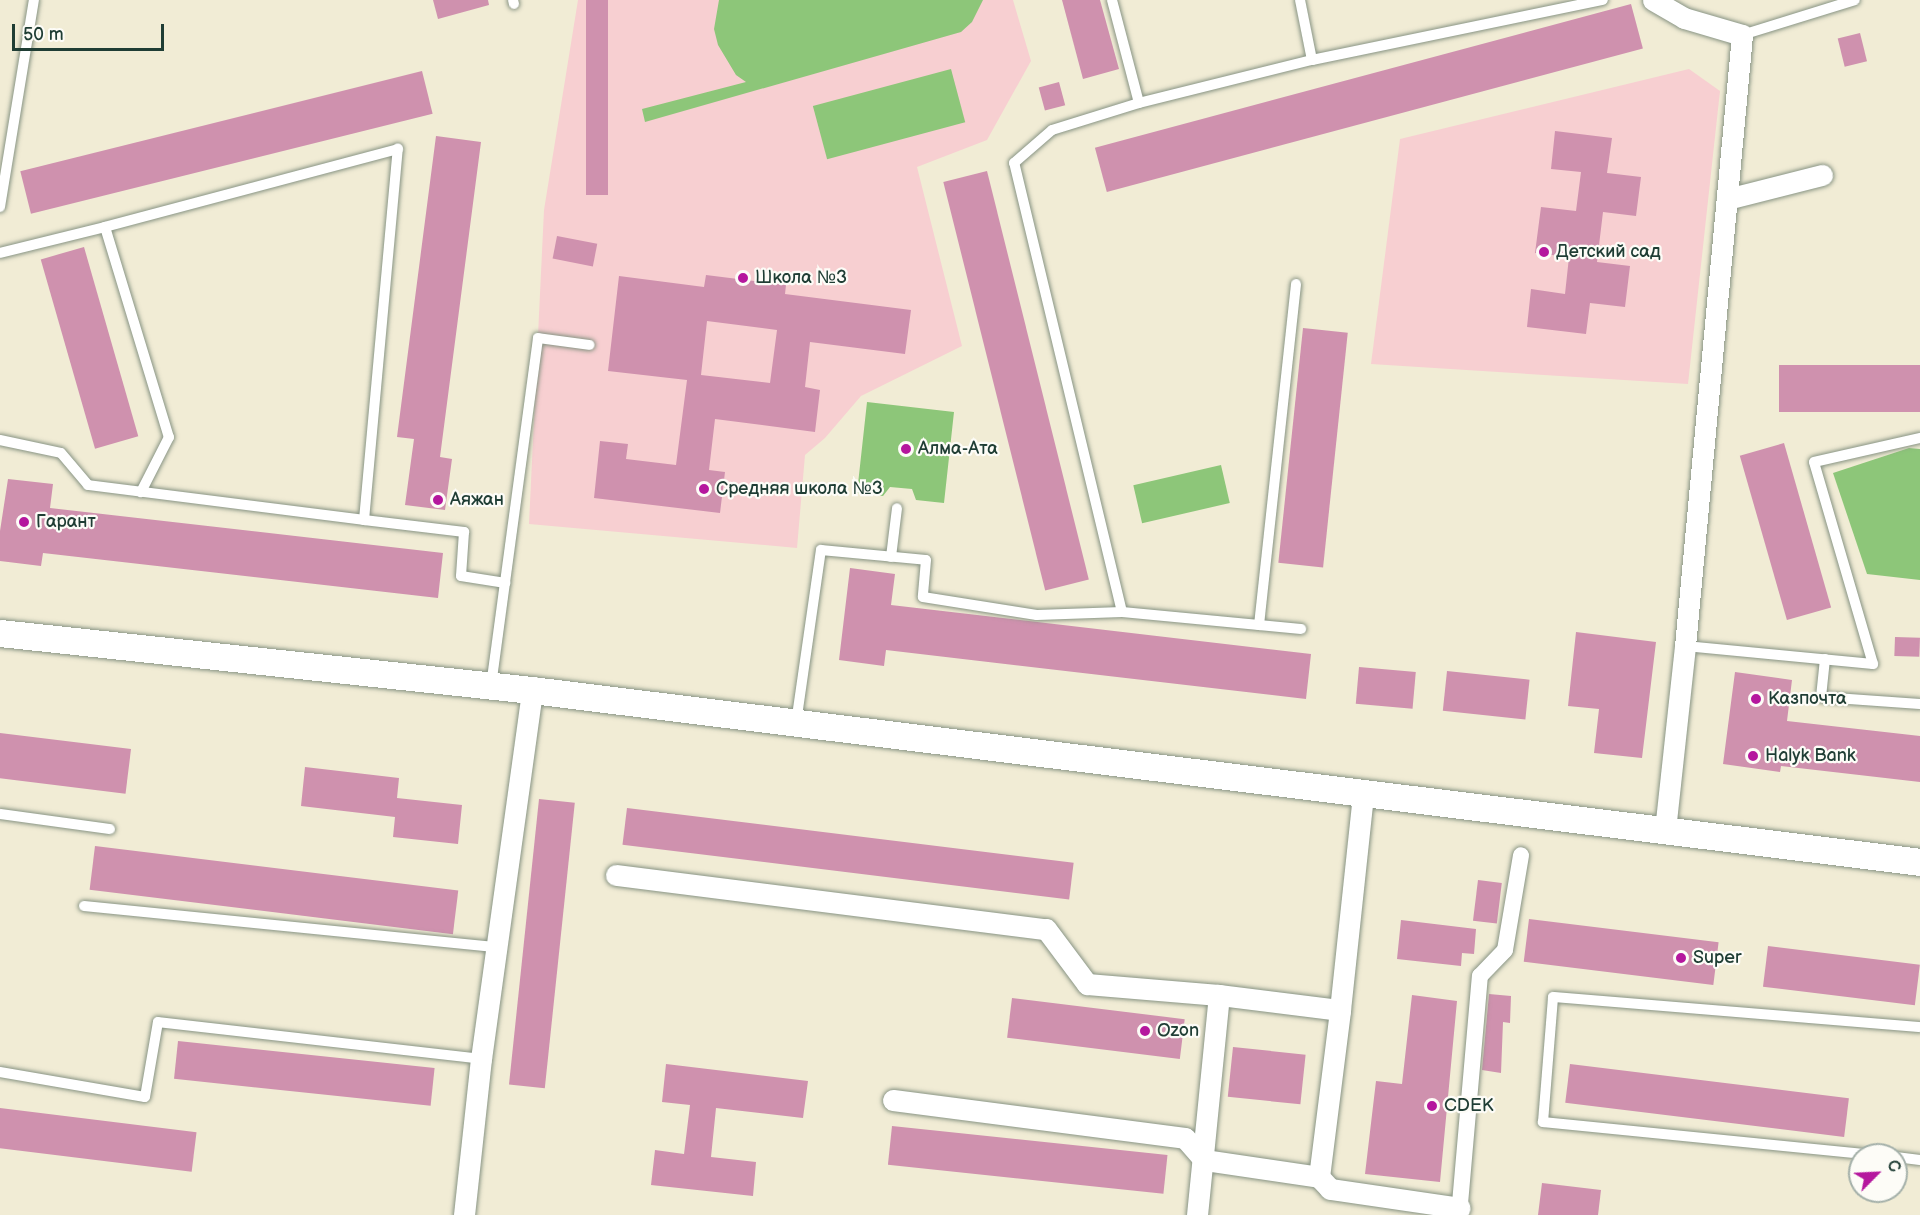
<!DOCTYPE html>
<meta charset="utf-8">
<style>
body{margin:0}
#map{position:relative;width:1920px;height:1215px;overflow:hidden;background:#f1ecd5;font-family:"Balsamiq Sans",sans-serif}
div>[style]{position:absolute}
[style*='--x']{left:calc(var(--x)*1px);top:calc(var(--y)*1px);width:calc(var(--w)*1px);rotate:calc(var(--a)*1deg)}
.built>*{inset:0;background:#f7cfd1}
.green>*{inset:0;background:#8dc679;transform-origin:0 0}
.building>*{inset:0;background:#cf91ae;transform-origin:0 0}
.roads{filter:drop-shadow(0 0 2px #889484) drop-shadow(0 0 2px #889484)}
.service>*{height:10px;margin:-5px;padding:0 5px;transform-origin:5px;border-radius:5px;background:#fff}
.pedestrian>*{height:16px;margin:-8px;padding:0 8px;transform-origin:8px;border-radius:8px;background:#fff}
.minor>*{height:21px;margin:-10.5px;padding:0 10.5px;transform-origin:10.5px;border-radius:10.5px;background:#fff}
.tertiary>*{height:27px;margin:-13.5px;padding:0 13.5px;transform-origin:13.5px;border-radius:13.5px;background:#fff}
.dots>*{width:16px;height:16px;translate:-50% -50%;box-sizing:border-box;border:3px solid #fdfcf7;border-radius:50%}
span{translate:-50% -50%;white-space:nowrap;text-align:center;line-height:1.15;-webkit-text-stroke:4.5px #fdfcf7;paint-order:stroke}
.poi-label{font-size:18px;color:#1f3d34}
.left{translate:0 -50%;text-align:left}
.north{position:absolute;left:1848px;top:1143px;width:60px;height:60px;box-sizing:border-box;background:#fdfcf7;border:2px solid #a4b0a9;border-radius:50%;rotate:66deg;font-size:16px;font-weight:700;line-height:24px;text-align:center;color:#1f3d34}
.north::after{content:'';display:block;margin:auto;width:21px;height:27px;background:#b5179e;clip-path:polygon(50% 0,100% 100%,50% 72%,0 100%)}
.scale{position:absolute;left:12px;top:24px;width:152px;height:27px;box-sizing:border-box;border:3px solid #1f3d34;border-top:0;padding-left:8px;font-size:18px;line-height:21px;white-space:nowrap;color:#1f3d34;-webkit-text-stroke:4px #fdfcf7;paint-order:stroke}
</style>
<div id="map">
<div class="built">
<i style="clip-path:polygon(578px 0,1013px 0,1031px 61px,987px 140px,917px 167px,962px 346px,861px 396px,825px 438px,805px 455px,797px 548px,529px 524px,544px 210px)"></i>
<i style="clip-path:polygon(1689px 69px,1720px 91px,1688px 384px,1371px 364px,1400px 139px)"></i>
</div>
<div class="green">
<i style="clip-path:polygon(719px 0,983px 0,972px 22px,961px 32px,645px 122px,642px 109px,746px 82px,736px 75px,718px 45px,714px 29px)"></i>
<i style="left:951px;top:69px;width:55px;height:143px;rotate:75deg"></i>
<i style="clip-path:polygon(867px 402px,954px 412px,944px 503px,916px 500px,912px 489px,890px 487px,883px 496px,857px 493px)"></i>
<i style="clip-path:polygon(1909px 448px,1920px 449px,1920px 580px,1867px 574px,1833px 473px)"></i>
<i style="left:1221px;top:465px;width:39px;height:90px;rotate:77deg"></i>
</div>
<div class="building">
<i style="clip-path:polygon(433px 0,488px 0,489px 5px,438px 19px)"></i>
<i style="left:586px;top:0;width:22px;height:195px"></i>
<i style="clip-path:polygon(1062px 0,1100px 0,1119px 69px,1083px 79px)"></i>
<i style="left:1631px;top:4px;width:46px;height:555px;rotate:75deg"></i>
<i style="left:1860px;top:33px;width:29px;height:23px;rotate:76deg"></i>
<i style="left:422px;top:71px;width:44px;height:414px;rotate:76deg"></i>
<i style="left:1059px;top:82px;width:24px;height:21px;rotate:75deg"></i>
<i style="clip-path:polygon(1555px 131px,1612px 138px,1607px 173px,1641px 177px,1636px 216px,1603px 212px,1597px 262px,1630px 266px,1625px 307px,1590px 303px,1586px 334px,1527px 327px,1531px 289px,1565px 294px,1569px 257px,1535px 253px,1541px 207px,1576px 211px,1581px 172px,1551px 169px)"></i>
<i style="clip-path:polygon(436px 136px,481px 142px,440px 457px,452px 459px,445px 510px,405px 505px,414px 439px,397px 437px)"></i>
<i style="left:987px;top:171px;width:421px;height:45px;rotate:76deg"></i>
<i style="left:557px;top:236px;width:41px;height:23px;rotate:11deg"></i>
<i style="left:84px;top:247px;width:197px;height:45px;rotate:74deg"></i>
<i style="clip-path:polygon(evenodd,706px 275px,786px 285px,785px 294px,911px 310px,905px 354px,810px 342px,805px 387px,820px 390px,815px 432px,715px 419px,709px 470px,725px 472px,720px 513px,594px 498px,600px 441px,628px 444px,626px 459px,676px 465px,687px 380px,608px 371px,619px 276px,704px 287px,706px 275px,707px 321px,777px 330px,770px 383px,701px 375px,707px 321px)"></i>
<i style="left:1303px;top:328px;width:45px;height:236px;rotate:6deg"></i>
<i style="left:1920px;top:365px;width:47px;height:141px;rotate:90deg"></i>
<i style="left:1784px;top:443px;width:171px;height:46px;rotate:74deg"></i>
<i style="clip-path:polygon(8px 479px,53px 484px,50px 508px,443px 553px,438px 598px,43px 553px,41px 566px,0 561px,0 531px)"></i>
<i style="clip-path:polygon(850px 568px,895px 574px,891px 605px,1311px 654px,1306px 699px,886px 650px,884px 666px,839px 660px)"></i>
<i style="clip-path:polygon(1576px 632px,1656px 642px,1642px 758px,1594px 753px,1599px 709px,1568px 706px)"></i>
<i style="left:1895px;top:637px;width:25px;height:19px;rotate:2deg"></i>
<i style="left:1359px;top:667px;width:57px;height:37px;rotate:5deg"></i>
<i style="left:1447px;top:671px;width:83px;height:40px;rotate:6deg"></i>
<i style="clip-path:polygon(1735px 672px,1792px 680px,1787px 721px,1920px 736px,1920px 782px,1781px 766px,1780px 772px,1723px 764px)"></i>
<i style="left:0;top:733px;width:132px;height:45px;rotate:7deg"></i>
<i style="clip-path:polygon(305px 767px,399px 778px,397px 798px,462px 805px,458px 844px,393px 837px,395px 817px,301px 806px)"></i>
<i style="left:539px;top:799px;width:36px;height:287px;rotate:6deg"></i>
<i style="left:627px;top:808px;width:450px;height:37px;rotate:7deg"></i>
<i style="left:95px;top:846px;width:366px;height:44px;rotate:7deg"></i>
<i style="left:1478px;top:880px;width:24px;height:41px;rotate:7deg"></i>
<i style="left:1529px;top:919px;width:191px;height:43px;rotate:7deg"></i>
<i style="clip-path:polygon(1401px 920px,1476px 929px,1474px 954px,1462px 953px,1461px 966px,1397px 959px)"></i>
<i style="left:1768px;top:946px;width:153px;height:41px;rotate:7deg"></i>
<i style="clip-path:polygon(1489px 994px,1511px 996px,1510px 1023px,1503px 1022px,1501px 1073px,1482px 1070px)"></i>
<i style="clip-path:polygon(1412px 995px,1457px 1001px,1440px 1182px,1365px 1174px,1376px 1081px,1402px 1084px)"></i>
<i style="left:1012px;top:998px;width:174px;height:40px;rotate:7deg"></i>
<i style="left:178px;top:1041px;width:258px;height:38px;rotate:6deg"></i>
<i style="left:1233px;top:1047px;width:73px;height:50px;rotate:6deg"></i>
<i style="clip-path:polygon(666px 1064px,808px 1081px,803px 1118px,716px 1108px,711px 1157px,756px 1162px,753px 1196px,651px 1185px,655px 1150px,684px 1154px,690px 1105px,662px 1102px)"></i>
<i style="left:1570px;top:1064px;width:281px;height:39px;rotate:7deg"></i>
<i style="left:0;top:1108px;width:198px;height:40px;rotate:7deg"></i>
<i style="left:892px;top:1126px;width:277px;height:39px;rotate:6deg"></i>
<i style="clip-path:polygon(1542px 1183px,1601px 1190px,1598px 1215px,1538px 1215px)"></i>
</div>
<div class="roads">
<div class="service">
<i style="--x:513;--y:0;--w:4;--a:76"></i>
<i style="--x:1112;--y:0;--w:106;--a:75.3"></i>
<i style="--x:1300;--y:0;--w:61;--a:78.7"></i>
<i style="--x:1742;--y:35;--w:118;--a:-17.2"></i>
<i style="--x:0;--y:207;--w:210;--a:-80.7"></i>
<i style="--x:0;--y:253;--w:108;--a:-13.9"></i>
<i style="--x:105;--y:227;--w:220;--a:73.1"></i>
<i style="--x:169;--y:437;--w:62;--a:117"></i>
<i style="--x:0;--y:440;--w:62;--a:12"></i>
<i style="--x:61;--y:453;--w:42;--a:49.8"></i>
<i style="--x:88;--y:485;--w:278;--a:7.2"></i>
<i style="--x:364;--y:520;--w:373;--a:-84.8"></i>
<i style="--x:398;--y:149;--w:303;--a:165.1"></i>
<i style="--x:364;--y:520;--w:101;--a:6.8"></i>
<i style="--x:464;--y:532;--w:44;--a:93.9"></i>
<i style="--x:461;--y:576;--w:45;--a:9"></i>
<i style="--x:891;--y:557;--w:49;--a:-83"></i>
<i style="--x:1122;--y:612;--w:180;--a:5.4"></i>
<i style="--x:1259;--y:625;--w:343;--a:-83.8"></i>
<i style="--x:1685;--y:646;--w:189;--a:5.5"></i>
<i style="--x:1873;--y:664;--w:210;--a:-106.3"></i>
<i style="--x:1814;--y:462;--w:109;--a:-12.8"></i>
<i style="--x:1825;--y:659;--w:38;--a:96"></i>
<i style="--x:1821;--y:697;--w:99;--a:4"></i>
<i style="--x:491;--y:686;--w:351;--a:-82.3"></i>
<i style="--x:538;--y:338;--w:52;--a:7.7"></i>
<i style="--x:796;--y:723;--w:175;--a:-81.8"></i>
<i style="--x:821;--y:550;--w:105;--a:5.4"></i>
<i style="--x:926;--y:560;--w:37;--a:95"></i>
<i style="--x:923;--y:597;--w:115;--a:9"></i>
<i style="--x:1037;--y:615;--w:85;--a:-2"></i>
<i style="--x:1122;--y:612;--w:462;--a:-103.5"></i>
<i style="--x:1014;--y:163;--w:50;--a:-41"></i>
<i style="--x:1052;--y:130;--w:91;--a:-17.2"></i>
<i style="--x:1139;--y:103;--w:178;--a:-14"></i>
<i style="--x:1312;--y:60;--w:297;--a:-11.7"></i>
<i style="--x:0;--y:814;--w:111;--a:7.8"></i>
<i style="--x:84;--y:906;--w:415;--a:5.7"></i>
<i style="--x:0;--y:1072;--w:147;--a:9.8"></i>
<i style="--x:145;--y:1097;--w:76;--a:-80.2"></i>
<i style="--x:158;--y:1022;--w:325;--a:6.5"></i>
<i style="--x:1874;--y:1155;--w:333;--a:-174.3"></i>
<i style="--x:1543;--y:1122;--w:125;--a:-85.4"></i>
<i style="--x:1553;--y:997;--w:368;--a:4.7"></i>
<i style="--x:1896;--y:1157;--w:24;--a:7"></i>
</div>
<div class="pedestrian">
<i style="--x:1459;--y:1215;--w:240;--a:-85"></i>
<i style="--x:1480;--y:976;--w:36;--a:-46"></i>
<i style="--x:1505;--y:950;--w:96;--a:-80.4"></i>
</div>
<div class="minor">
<i style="--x:1653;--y:0;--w:36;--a:30"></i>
<i style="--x:1684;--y:18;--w:60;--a:16.3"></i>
<i style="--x:1742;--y:35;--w:614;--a:95.33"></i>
<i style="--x:1685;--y:646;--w:185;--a:96.2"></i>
<i style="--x:1727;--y:199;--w:98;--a:-14.2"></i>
<i style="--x:616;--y:875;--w:433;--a:7.2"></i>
<i style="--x:1046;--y:929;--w:69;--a:53.3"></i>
<i style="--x:1087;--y:984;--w:132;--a:4.8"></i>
<i style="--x:1219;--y:995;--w:122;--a:7.1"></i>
<i style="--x:1340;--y:1010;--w:218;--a:-83.9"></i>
<i style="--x:893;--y:1100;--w:294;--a:7.4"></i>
<i style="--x:1185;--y:1138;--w:29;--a:49"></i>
<i style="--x:1204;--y:1160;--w:116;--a:8.4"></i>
<i style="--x:1319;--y:1177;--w:168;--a:-82.8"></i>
<i style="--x:1319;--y:1177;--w:16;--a:47"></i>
<i style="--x:1330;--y:1189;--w:131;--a:8.3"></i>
<i style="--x:464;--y:1215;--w:157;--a:-83.8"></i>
<i style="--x:481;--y:1059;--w:373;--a:-82.1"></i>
<i style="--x:1197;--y:1215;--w:221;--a:-84.3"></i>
</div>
<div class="tertiary">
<i style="--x:0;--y:633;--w:535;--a:6.12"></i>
<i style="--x:532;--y:690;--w:1399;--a:7.06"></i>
</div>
</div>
<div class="dots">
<i style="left:1544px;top:252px;background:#b5179e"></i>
<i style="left:743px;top:278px;background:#b5179e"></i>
<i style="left:906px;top:449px;background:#b5179e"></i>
<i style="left:704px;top:489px;background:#b5179e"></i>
<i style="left:438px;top:500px;background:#b5179e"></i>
<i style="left:24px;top:522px;background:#b5179e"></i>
<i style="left:1756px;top:699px;background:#b5179e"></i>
<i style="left:1753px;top:756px;background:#b5179e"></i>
<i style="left:1681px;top:958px;background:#b5179e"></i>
<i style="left:1145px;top:1031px;background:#b5179e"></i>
<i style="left:1432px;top:1106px;background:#b5179e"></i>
</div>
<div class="poi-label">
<span class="left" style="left:1556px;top:252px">Детский сад</span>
<span class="left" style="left:755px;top:278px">Школа №3</span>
<span class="left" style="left:918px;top:449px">Алма-Ата</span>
<span class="left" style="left:716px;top:489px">Средняя школа №3</span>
<span class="left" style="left:450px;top:500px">Аяжан</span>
<span class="left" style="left:36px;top:522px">Гарант</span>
<span class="left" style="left:1768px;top:699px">Казпочта</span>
<span class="left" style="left:1765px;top:756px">Halyk Bank</span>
<span class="left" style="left:1693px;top:958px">Super</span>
<span class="left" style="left:1157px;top:1031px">Ozon</span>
<span class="left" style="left:1444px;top:1106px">CDEK</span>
</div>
<div class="north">С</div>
<div class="scale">50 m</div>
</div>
